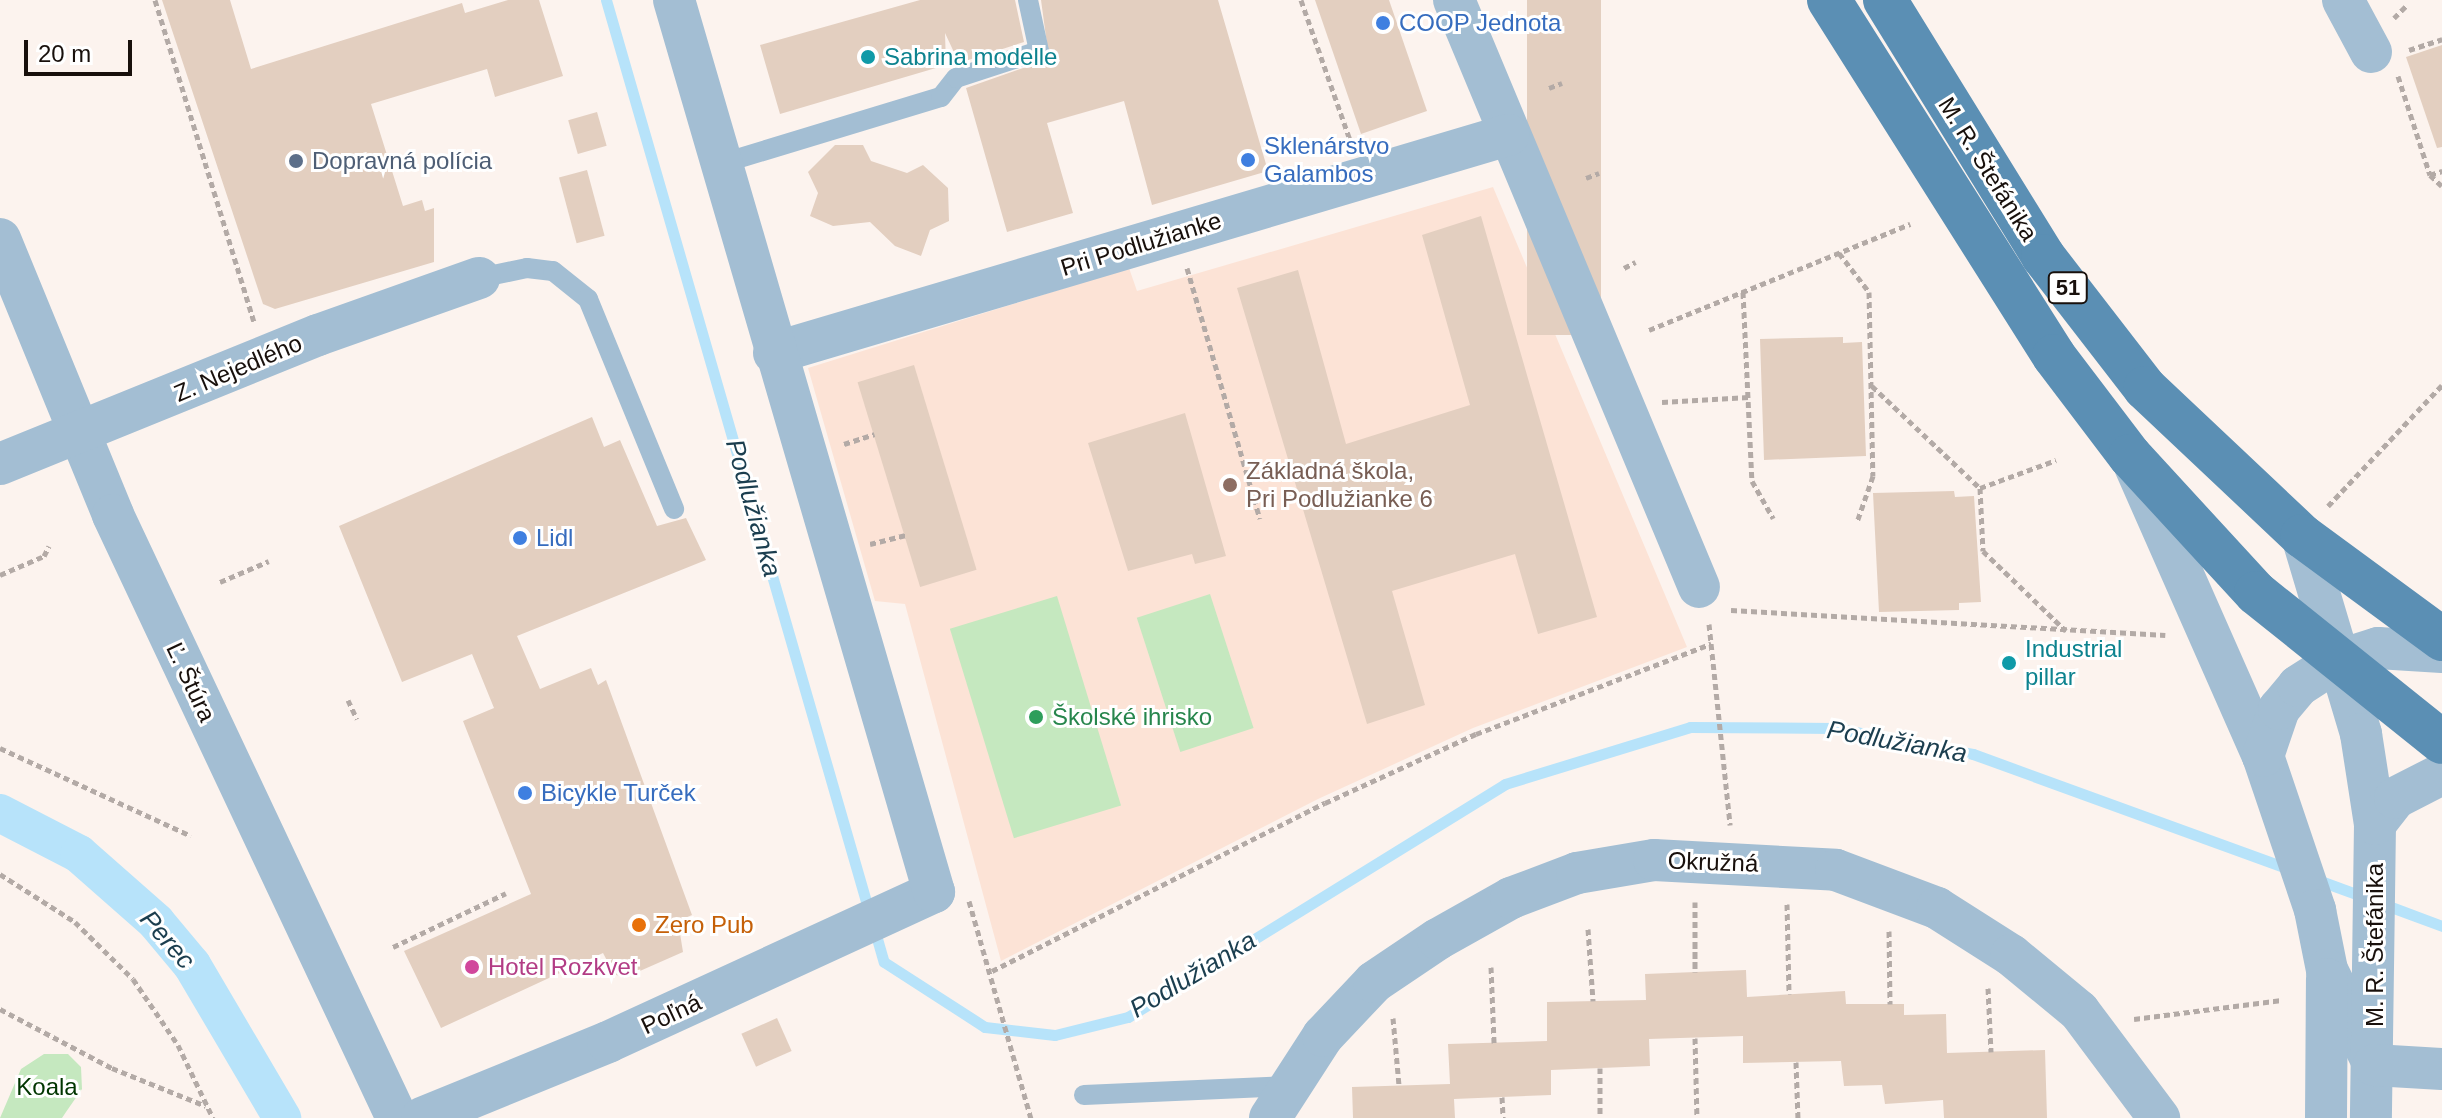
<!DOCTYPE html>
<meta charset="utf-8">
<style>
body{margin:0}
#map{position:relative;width:2442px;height:1118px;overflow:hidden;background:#fcf3ee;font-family:Arial,sans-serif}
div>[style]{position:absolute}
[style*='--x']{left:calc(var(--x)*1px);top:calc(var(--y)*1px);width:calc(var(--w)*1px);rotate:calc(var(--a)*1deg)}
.built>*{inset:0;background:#fce3d6}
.green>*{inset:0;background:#c5e8bf;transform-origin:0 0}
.stream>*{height:11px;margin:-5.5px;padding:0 5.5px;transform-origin:5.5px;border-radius:5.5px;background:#b7e3fa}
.canal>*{height:38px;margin:-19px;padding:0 19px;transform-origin:19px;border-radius:19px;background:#b7e3fa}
.building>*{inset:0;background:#e3cfc0;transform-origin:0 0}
.path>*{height:5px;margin-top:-2.5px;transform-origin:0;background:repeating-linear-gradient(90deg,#b3aaa6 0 6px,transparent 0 10px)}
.lane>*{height:20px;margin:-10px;padding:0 10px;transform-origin:10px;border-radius:10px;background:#a3bed3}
.street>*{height:42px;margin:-21px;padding:0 21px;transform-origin:21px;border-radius:21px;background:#a3bed3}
.primary>*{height:44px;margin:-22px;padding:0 22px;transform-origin:22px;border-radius:22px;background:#5b8fb4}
.dots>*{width:22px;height:22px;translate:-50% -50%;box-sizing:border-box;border:4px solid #fff;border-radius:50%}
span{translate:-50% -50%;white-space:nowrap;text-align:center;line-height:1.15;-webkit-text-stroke:6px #fff;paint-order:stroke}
.shield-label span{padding:2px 6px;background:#fff;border:2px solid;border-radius:6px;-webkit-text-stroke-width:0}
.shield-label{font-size:22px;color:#18100c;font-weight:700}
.shop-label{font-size:24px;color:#366cbe}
.left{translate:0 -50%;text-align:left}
.culture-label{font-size:24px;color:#0d838f}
.service-label{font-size:24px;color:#4e5e75}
.street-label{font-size:24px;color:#18100c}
.education-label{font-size:24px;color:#785e54}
.leisure-label{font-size:24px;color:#27864d}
.food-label{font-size:24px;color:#c56008}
.hotel-label{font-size:24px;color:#b23c85}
.park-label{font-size:24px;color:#013500}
.water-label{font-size:26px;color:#1b3e4f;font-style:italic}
.scale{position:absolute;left:24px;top:40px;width:108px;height:36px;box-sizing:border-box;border:4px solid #18100c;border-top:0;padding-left:10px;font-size:24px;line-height:28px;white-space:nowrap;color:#18100c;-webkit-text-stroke:6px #fff;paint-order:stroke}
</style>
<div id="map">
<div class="built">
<i style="clip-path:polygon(1493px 187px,1687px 647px,1473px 728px,1318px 799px,1001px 961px,905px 604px,875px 601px,808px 368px,1129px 268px,1137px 291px)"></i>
</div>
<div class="green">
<i style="left:1210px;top:594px;width:141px;height:77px;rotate:72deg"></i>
<i style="left:1057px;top:596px;width:219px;height:112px;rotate:73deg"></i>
<i style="clip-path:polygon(44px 1054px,68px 1054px,81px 1067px,82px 1089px,66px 1112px,62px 1118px,0 1118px,21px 1069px)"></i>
</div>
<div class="stream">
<i style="--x:606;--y:0;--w:949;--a:73.91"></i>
<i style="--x:2315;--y:879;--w:55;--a:20.1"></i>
<i style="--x:2383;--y:904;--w:63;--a:20.4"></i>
<i style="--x:874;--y:928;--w:35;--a:74"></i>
<i style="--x:884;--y:962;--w:120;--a:32.8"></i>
<i style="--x:985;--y:1027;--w:70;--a:6.5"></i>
<i style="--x:1055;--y:1035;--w:75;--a:-13.9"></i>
<i style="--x:1128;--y:1017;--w:443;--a:-31.7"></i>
<i style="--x:1505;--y:784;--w:194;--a:-17.1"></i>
<i style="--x:1690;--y:727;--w:144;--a:0.4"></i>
<i style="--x:1834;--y:728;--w:141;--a:10.6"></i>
<i style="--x:1973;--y:754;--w:339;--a:20"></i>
</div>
<div class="canal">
<i style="--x:0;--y:813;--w:89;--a:27.4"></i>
<i style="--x:79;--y:854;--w:103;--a:41.4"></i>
<i style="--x:156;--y:922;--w:56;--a:50.1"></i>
<i style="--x:192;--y:965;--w:178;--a:59.5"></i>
</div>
<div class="building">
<i style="clip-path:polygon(162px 0,230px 0,251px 69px,462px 3px,465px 13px,508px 0,539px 0,563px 76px,495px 97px,487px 69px,371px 104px,403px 206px,422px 200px,425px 211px,434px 208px,434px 262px,275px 309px,263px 304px)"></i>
<i style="clip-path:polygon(920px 0,1015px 0,1024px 42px,959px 63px,945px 33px,946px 65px,780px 114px,760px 45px)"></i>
<i style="clip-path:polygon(1041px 0,1218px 0,1268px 171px,1152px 205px,1124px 101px,1047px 123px,1073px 213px,1007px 232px,966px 88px,1049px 59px)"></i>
<i style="clip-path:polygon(1315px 0,1389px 0,1427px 111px,1361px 134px)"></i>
<i style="left:1527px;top:0;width:74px;height:335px"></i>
<i style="clip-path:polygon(2442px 45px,2442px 147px,2437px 148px,2406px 57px)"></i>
<i style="left:597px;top:112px;width:35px;height:30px;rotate:74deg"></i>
<i style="clip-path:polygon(835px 145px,863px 145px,871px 161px,907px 173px,923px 165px,948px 188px,949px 221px,930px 230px,921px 256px,895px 246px,870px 222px,833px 226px,810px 216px,818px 193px,808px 172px)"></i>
<i style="left:587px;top:170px;width:68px;height:29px;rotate:75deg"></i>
<i style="clip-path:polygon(1481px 216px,1597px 617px,1538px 634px,1515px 554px,1392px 591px,1425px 705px,1367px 724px,1237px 288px,1298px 270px,1346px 444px,1470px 405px,1422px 235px)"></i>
<i style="clip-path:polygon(1843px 337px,1843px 343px,1862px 342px,1866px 456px,1764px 460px,1760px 339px)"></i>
<i style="left:914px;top:365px;width:214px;height:59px;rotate:73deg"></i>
<i style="clip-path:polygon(1185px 413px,1226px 556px,1195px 564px,1192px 554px,1128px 571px,1088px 443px)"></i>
<i style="clip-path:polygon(592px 417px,604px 447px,620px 440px,657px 526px,686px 518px,706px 560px,517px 636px,540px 689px,591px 668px,598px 685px,606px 680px,692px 915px,678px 921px,683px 952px,624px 978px,614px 974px,603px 953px,441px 1028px,404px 951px,531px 894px,463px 721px,494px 708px,472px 654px,402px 682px,339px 526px)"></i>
<i style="clip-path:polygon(1954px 491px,1955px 497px,1974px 496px,1981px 602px,1959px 603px,1959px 610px,1879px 612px,1873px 493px)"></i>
<i style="clip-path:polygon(1746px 970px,1747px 997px,1845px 991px,1846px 1004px,1904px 1004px,1904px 1015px,1946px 1014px,1947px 1053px,2045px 1050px,2047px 1118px,1944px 1118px,1943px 1100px,1885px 1104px,1882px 1085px,1844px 1086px,1841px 1061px,1743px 1063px,1743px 1036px,1649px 1039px,1650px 1066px,1551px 1070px,1551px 1095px,1454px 1099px,1455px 1118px,1353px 1118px,1352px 1087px,1450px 1084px,1448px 1044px,1547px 1041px,1547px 1002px,1646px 1000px,1645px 974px)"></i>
<i style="left:777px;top:1018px;width:36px;height:39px;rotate:66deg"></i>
</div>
<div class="path">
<i style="--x:155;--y:0;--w:336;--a:72.9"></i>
<i style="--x:1301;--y:0;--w:151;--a:70.7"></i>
<i style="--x:2394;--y:18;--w:18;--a:-45"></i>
<i style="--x:2409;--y:50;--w:35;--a:-18"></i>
<i style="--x:2398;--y:76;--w:104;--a:72.1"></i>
<i style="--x:2430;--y:175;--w:16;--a:43"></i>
<i style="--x:1549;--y:88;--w:14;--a:-21"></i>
<i style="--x:2430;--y:175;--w:13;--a:-18"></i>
<i style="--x:1586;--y:178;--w:14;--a:-21"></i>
<i style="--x:1839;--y:253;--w:49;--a:52.4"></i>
<i style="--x:1869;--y:292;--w:184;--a:88.8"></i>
<i style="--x:1873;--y:476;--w:49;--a:109.2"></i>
<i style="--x:1187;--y:268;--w:261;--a:73.8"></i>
<i style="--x:1624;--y:268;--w:13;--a:-27"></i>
<i style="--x:1743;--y:292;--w:189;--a:87.3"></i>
<i style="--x:1752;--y:481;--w:43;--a:60.4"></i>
<i style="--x:1649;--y:330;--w:282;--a:-22.1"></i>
<i style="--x:1872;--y:386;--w:149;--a:43.4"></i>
<i style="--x:1980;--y:488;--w:81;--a:-20.2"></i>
<i style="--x:1662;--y:402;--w:87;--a:-3.3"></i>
<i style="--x:844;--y:444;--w:32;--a:-18"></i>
<i style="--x:1980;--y:488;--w:63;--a:87.3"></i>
<i style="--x:1983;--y:551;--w:115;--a:43.9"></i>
<i style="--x:2328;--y:506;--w:166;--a:-46.7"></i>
<i style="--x:870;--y:544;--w:37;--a:-14"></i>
<i style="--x:0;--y:575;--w:48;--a:-23.4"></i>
<i style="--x:44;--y:556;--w:11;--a:-63"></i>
<i style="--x:220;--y:582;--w:53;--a:-23.2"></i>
<i style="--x:1731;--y:610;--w:435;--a:3.3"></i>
<i style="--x:1709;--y:624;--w:202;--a:84"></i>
<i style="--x:348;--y:700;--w:21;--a:65"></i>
<i style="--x:0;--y:748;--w:210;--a:24.7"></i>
<i style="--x:0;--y:874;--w:89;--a:32.6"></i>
<i style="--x:75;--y:922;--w:81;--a:44.5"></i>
<i style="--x:133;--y:979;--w:80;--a:55.7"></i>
<i style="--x:178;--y:1045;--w:81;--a:64.4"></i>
<i style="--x:969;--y:901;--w:226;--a:74.1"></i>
<i style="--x:1695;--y:902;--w:70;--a:90"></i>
<i style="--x:1787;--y:904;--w:90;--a:88.7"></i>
<i style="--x:1588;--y:929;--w:72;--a:86"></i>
<i style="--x:1889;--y:931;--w:73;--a:89.2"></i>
<i style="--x:393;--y:947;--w:125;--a:-25.5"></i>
<i style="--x:1491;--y:967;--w:76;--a:87.7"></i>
<i style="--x:992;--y:971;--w:373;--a:-26.8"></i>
<i style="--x:1325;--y:803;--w:166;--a:-24.6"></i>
<i style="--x:1476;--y:734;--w:252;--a:-21"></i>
<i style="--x:1988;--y:988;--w:64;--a:87.3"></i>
<i style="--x:0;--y:1009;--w:127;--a:27.8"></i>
<i style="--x:112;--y:1068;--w:101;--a:22"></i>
<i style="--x:1393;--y:1018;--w:67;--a:84.9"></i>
<i style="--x:2134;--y:1019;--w:149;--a:-7.3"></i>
<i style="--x:1695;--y:1038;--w:80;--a:88.6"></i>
<i style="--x:1796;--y:1062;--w:56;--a:88"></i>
<i style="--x:1600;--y:1068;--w:50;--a:90"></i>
<i style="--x:1502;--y:1097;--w:21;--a:87"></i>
</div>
<div class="lane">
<i style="--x:720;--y:164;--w:231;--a:-16.9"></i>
<i style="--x:941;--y:97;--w:24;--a:-52"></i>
<i style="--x:956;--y:78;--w:87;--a:-18"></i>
<i style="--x:1039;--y:51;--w:52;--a:-102.2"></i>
<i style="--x:479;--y:278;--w:49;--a:-11.8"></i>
<i style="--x:527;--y:268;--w:26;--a:7"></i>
<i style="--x:553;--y:271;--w:45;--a:38.7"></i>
<i style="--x:588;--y:299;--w:227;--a:67.7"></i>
<i style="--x:1084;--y:1095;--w:203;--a:-2.5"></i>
</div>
<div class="street">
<i style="--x:1454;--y:0;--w:636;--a:67.35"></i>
<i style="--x:2343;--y:0;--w:59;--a:61.7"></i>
<i style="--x:0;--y:239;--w:298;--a:67.7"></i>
<i style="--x:113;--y:515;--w:667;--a:64.78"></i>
<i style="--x:774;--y:353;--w:766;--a:-16.54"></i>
<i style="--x:0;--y:464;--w:343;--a:-22.1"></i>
<i style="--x:318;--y:335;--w:171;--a:-19.5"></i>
<i style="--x:2135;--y:466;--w:317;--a:66.2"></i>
<i style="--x:2263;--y:756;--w:163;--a:71.3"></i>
<i style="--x:2315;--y:910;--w:61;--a:78.7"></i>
<i style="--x:2327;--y:970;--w:106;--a:63.7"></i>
<i style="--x:2302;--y:536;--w:207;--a:73.4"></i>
<i style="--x:2361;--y:734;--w:91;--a:81.2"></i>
<i style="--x:2375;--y:824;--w:294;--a:90.8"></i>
<i style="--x:2263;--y:756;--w:50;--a:-71.2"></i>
<i style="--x:2279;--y:709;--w:30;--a:-50"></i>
<i style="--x:2298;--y:686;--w:46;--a:-32.7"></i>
<i style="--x:2337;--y:661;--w:43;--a:-17.6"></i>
<i style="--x:2378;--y:648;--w:64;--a:3.6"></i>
<i style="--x:2375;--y:824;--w:33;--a:-52"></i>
<i style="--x:2395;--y:798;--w:53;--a:-27.1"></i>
<i style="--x:2374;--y:1065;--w:68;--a:3.4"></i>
<i style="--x:422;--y:1118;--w:201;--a:-22.2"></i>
<i style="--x:608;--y:1042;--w:359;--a:-24.7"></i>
<i style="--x:934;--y:892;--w:929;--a:-106.25"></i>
<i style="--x:1270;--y:1118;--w:98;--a:-57.1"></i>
<i style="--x:1323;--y:1036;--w:74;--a:-46.6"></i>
<i style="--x:1374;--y:982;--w:77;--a:-33.9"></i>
<i style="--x:1438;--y:939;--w:84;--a:-29.3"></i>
<i style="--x:1511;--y:898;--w:71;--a:-20.7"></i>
<i style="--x:1577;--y:873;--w:78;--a:-9.6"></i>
<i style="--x:1654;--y:860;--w:182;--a:3.1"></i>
<i style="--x:1836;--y:870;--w:108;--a:20.6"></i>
<i style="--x:1937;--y:908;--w:88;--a:32.4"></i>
<i style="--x:2011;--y:955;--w:88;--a:39.5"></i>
<i style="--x:2079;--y:1011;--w:134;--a:53.2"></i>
<i style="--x:2326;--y:1118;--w:139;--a:-89.6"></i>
</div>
<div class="primary">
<i style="--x:1829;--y:0;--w:421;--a:57.7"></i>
<i style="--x:2054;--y:356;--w:126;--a:52.8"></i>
<i style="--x:2130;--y:456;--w:186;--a:47.4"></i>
<i style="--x:2256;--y:593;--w:238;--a:38.7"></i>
<i style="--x:1885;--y:0;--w:301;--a:58.3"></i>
<i style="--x:2043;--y:256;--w:167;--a:52.3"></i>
<i style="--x:2145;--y:388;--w:216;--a:43.3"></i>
<i style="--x:2302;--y:536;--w:174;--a:36.3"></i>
</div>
<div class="dots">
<i style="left:1383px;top:23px;background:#3f7fe0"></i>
<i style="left:868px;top:57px;background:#0f9aa8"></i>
<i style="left:1248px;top:160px;background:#3f7fe0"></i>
<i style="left:296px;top:161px;background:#5c6f8a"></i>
<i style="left:1230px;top:485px;background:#8d6e63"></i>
<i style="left:520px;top:538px;background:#3f7fe0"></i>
<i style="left:2009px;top:663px;background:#0f9aa8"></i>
<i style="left:1036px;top:717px;background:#2e9e5b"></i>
<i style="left:525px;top:793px;background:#3f7fe0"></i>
<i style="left:639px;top:925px;background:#e8710a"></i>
<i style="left:472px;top:967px;background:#d1479c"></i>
</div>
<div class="shield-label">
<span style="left:2068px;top:288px">51</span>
</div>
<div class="shop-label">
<span class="left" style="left:1399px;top:23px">COOP Jednota</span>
<span class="left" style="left:1264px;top:160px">Sklenárstvo<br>Galambos</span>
<span class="left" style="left:536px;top:538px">Lidl</span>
<span class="left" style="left:541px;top:793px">Bicykle Turček</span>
</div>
<div class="culture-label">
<span class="left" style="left:884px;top:57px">Sabrina modelle</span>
<span class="left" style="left:2025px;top:663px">Industrial<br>pillar</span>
</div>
<div class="service-label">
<span class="left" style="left:312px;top:161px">Dopravná polícia</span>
</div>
<div class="street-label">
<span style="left:1988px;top:169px;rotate:58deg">M. R. Štefánika</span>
<span style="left:1141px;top:244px;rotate:-17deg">Pri Podlužianke</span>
<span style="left:238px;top:368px;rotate:-23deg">Z. Nejedlého</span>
<span style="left:191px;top:682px;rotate:65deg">Ľ. Štúra</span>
<span style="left:1713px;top:862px;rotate:2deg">Okružná</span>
<span style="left:2375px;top:945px;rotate:-90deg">M. R. Štefánika</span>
<span style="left:671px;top:1014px;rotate:-25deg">Poľná</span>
</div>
<div class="education-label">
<span class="left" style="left:1246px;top:485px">Základná škola,<br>Pri Podlužianke 6</span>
</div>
<div class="leisure-label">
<span class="left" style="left:1052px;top:717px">Školské ihrisko</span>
</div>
<div class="food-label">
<span class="left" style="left:655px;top:925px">Zero Pub</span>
</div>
<div class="hotel-label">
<span class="left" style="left:488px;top:967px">Hotel Rozkvet</span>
</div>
<div class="park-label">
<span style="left:47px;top:1087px">Koala</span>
</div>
<div class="water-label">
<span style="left:753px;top:508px;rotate:74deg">Podlužianka</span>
<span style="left:1897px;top:742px;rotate:10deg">Podlužianka</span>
<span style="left:167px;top:940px;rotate:49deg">Perec</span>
<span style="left:1193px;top:975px;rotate:-31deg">Podlužianka</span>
</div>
<div class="scale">20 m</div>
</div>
